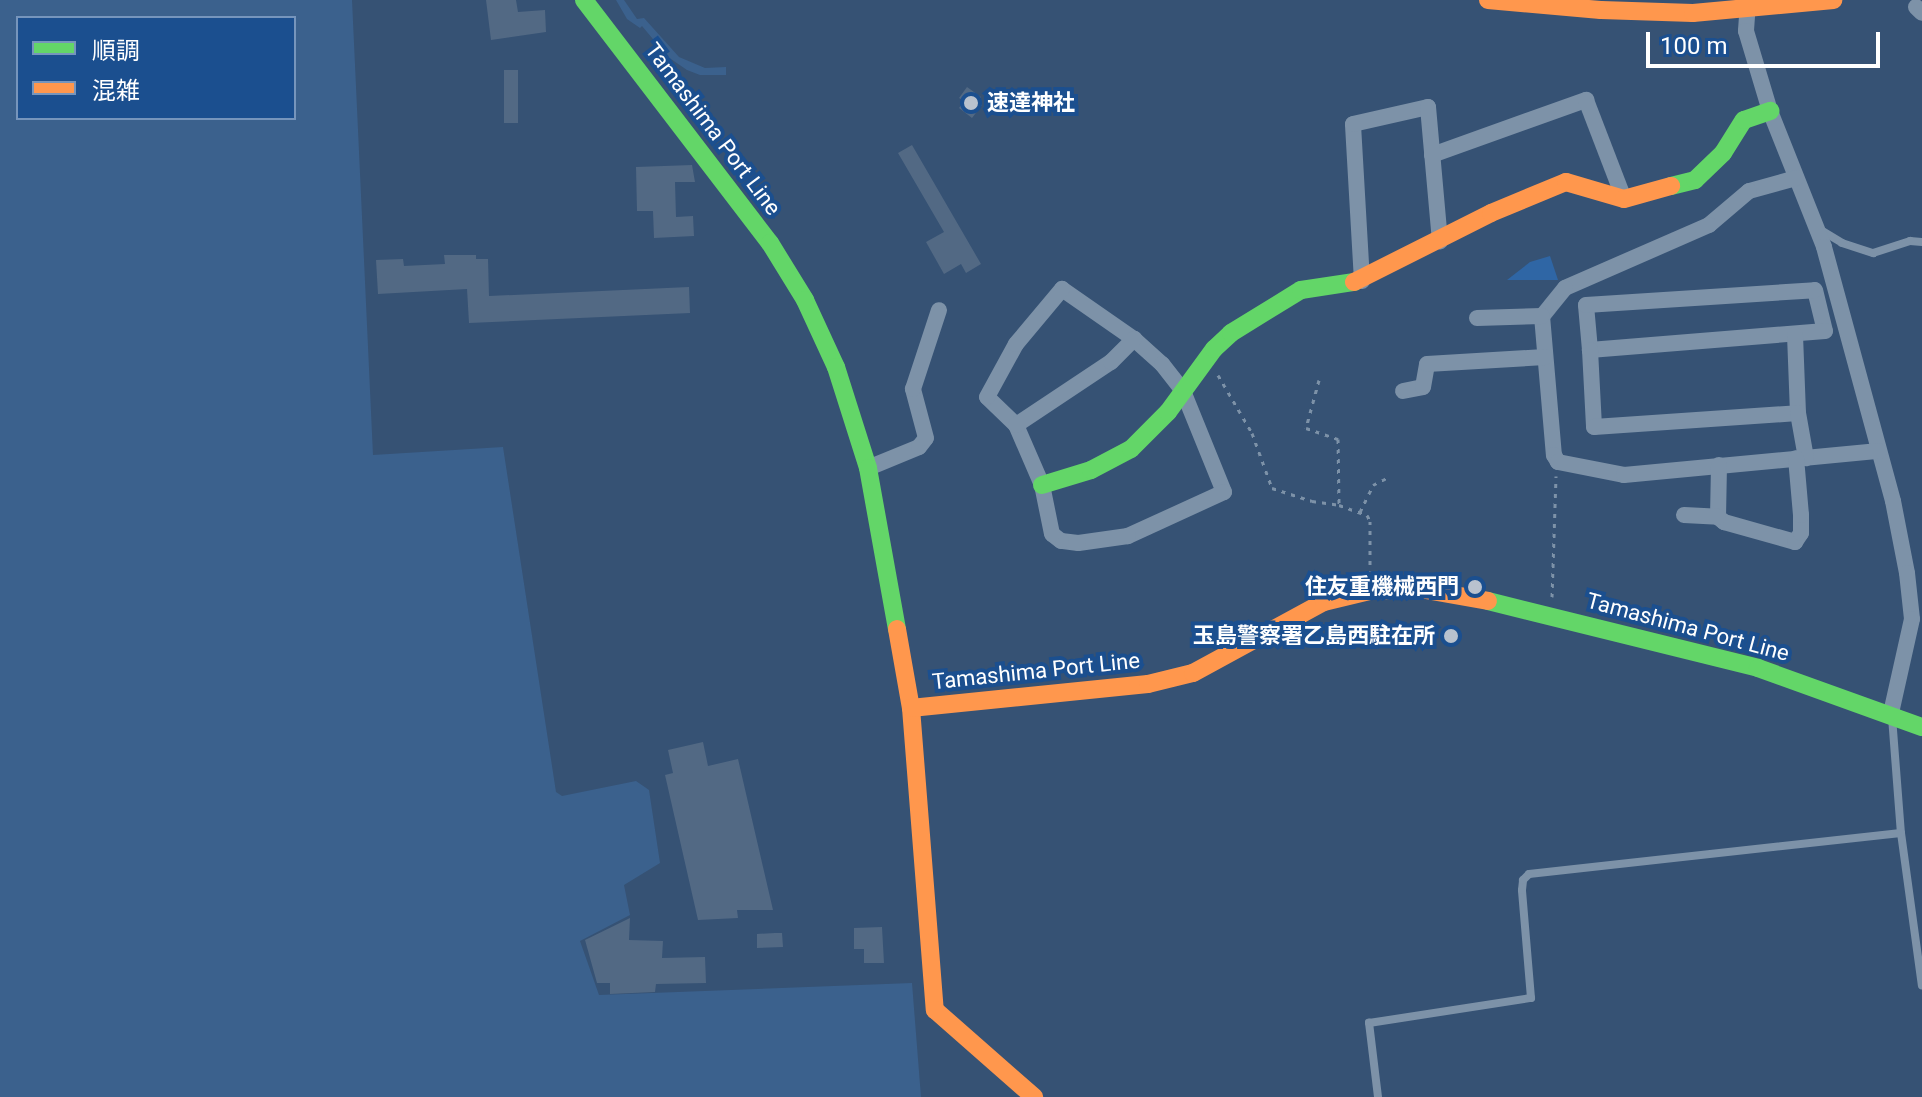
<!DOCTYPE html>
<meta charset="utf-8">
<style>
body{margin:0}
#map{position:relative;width:1922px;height:1097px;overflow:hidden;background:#365274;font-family:Roboto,"Noto Sans JP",sans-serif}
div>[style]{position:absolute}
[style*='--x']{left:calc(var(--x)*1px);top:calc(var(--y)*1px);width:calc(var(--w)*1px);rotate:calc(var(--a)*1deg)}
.green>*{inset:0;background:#2f66a5}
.water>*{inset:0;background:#3b618d}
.building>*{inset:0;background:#526984;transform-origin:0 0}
.path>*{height:3px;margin-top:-1.5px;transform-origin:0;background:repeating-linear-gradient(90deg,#7d92a8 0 4px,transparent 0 10px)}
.lane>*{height:8px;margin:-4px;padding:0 4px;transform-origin:4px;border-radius:4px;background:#7d92a8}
.street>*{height:16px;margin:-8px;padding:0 8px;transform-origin:8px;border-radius:8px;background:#7d92a8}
.fast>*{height:18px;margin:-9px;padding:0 9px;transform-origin:9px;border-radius:9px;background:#63d668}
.slow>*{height:18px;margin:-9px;padding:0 9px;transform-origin:9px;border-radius:9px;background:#ff974d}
.dots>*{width:22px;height:22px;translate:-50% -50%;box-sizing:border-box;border:4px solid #1b4f8f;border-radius:50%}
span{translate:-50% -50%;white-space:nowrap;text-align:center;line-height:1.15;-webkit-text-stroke:8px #1b4f8f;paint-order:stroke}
.poi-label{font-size:22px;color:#fff;font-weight:700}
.left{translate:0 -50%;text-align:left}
.right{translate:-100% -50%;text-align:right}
.street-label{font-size:22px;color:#fff}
.legend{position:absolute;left:16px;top:16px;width:280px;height:104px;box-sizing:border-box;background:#1b4f8f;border:2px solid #7695bc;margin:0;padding:10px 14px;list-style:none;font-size:24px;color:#fff}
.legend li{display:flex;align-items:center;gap:16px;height:40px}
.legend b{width:40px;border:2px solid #7695bc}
.scale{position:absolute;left:1646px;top:32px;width:234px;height:36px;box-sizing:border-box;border:4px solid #fff;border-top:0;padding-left:10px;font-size:24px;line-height:28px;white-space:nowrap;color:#fff;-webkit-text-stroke:6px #1b4f8f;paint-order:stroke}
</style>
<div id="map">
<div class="green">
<i style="clip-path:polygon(1550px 256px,1558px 280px,1507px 280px,1530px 262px)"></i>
</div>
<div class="water">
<i style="clip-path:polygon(evenodd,0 0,352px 0,373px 455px,503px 447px,556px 792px,562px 796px,636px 781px,649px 790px,660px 863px,624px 885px,630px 915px,580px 941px,599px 995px,912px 983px,921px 1097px,0 1097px,0 0,294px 18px,294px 118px,18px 118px,18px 18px,294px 18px)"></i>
<i style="clip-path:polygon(616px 0,624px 0,637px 19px,644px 18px,679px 57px,705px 68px,726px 67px,726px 75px,700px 75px,687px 70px,668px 57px,642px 26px,640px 28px,627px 19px)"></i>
</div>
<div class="building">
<i style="clip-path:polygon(486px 0,516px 0,518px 12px,545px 10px,546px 32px,491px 40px)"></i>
<i style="left:504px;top:70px;width:14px;height:53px"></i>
<i style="clip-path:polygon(967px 87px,981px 97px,978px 102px,982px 105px,972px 118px,959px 108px,964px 101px,959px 98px)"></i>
<i style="clip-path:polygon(912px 145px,981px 264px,966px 273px,961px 264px,944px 274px,926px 242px,944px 232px,898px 153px)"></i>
<i style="clip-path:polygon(692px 165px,695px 182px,675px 182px,676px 217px,693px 216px,694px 236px,654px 238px,653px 211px,637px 211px,636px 167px)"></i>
<i style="clip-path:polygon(444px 255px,476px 255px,476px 259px,488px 259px,489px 296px,689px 287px,690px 313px,469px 323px,467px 289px,378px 294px,376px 260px,403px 259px,404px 266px,445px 264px)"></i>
<i style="clip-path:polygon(703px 742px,708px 766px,738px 759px,773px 910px,737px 910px,738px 918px,698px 920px,665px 775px,673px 773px,668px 750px)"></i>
<i style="clip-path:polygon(630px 918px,629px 940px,663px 941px,662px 958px,705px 957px,706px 983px,656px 984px,655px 992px,610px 994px,610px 983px,597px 983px,585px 940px)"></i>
<i style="clip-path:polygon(882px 927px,884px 963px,864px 963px,864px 949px,854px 949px,854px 928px)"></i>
<i style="clip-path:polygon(775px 933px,782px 933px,783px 947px,757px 948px,757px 934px)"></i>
</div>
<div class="path">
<i style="--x:1218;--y:375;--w:67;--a:59.6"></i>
<i style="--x:1252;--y:433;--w:59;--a:70"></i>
<i style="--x:1272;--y:488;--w:42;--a:18"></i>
<i style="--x:1312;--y:501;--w:27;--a:8"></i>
<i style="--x:1319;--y:380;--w:50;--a:105.2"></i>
<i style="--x:1306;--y:428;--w:34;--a:19"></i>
<i style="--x:1338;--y:439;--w:66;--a:89.1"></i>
<i style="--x:1339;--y:505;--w:30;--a:20"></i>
<i style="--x:1367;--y:515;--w:7;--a:63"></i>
<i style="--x:1370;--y:521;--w:50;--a:90"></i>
<i style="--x:1360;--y:512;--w:30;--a:-64"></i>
<i style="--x:1373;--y:485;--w:16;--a:-27"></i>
<i style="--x:1552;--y:597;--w:121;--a:-88.1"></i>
</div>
<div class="lane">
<i style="--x:1819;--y:229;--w:27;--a:31"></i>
<i style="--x:1842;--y:243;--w:33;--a:18"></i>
<i style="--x:1873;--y:253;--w:39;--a:-18"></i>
<i style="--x:1910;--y:241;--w:12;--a:5"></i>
<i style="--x:1892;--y:717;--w:116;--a:85.6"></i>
<i style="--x:1901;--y:833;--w:154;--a:82.2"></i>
<i style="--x:1378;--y:1097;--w:75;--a:-96.9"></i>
<i style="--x:1369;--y:1023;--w:164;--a:-8.8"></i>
<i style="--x:1531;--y:998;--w:108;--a:-94.8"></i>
<i style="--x:1522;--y:890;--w:10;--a:-84"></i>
<i style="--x:1523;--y:880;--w:8;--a:-45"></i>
<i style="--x:1529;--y:874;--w:374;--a:-6.3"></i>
</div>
<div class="street">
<i style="--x:1748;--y:2;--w:29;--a:94"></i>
<i style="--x:1746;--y:31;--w:84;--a:73.3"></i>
<i style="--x:1770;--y:111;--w:146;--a:68.3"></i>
<i style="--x:1824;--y:247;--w:263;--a:74.8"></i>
<i style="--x:1893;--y:501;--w:73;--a:79"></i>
<i style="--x:1907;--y:573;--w:46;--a:83.8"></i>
<i style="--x:1912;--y:619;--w:96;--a:102.6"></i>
<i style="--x:1916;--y:7;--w:8;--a:45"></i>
<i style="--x:1432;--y:155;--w:164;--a:-19.7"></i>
<i style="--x:1586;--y:100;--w:106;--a:69"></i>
<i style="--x:1796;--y:178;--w:49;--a:164.5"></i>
<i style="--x:1749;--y:191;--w:52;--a:139.6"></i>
<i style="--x:1709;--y:225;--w:157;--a:156.4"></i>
<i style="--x:1565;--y:288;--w:36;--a:129"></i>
<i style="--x:1542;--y:316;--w:140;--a:85.1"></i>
<i style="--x:1554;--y:455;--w:8;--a:60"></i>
<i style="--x:1558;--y:462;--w:67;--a:11.1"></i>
<i style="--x:1624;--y:475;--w:256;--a:-5.4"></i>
<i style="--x:1362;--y:281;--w:157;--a:-93.3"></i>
<i style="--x:1353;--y:124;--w:77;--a:-12.8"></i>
<i style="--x:1428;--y:107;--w:135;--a:84.9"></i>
<i style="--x:1062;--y:289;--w:88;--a:34.8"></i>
<i style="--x:1134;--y:339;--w:38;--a:42"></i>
<i style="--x:1162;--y:364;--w:34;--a:52"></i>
<i style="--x:1183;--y:391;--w:109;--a:67.9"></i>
<i style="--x:1224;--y:492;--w:106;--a:155.4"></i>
<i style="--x:1128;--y:536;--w:50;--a:172"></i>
<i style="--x:1078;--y:543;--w:17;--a:-173"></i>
<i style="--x:1061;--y:541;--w:11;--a:-142"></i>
<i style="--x:1052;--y:534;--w:50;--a:-101.5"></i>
<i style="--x:1042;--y:485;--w:65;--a:-113.4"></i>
<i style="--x:1016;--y:425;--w:40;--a:-136"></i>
<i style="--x:987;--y:397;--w:60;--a:-61.3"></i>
<i style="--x:1016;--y:344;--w:72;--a:-50.1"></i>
<i style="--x:1815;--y:290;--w:42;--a:76.3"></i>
<i style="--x:1825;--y:331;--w:236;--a:175.4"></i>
<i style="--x:1590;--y:350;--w:45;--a:-95.1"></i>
<i style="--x:1586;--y:305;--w:229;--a:-3.7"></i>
<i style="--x:1477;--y:318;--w:65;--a:-1.8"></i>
<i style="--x:1795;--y:335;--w:78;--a:87.8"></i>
<i style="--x:1590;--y:350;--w:77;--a:87"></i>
<i style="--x:1594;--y:427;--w:204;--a:-3.9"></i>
<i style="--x:1798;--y:413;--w:46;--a:79.9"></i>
<i style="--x:1403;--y:391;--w:20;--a:-11"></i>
<i style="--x:1423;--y:387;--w:23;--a:-80"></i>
<i style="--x:1427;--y:364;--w:118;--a:-3.4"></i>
<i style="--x:1016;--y:425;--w:114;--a:-33.6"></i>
<i style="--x:1111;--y:362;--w:33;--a:-45"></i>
<i style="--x:1719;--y:465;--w:52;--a:91.1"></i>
<i style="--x:1718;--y:517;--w:8;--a:40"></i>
<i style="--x:1724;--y:522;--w:74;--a:15.7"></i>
<i style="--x:1795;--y:542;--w:11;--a:-56"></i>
<i style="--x:1801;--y:533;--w:18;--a:-90"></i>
<i style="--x:1801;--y:515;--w:57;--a:-95"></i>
<i style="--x:868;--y:468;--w:55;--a:-22.4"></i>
<i style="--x:919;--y:447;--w:11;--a:-52"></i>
<i style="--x:926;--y:438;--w:51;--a:-104.9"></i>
<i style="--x:913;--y:389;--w:83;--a:-71.8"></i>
<i style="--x:1684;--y:515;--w:34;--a:3"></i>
</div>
<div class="fast">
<i style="--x:584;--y:0;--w:306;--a:52.6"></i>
<i style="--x:770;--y:243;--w:67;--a:58.4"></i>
<i style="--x:805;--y:300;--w:74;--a:65.2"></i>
<i style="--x:836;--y:367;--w:106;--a:72.4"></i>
<i style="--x:868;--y:468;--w:164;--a:79.8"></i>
<i style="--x:1671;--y:186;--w:25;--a:-14"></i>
<i style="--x:1695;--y:180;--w:39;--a:-44"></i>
<i style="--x:1723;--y:153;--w:39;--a:-58"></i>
<i style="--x:1744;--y:120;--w:28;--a:-19"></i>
<i style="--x:1042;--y:485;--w:51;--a:-17"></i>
<i style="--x:1091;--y:470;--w:45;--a:-27.7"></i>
<i style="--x:1131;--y:449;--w:52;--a:-45"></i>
<i style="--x:1168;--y:412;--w:78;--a:-53.9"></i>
<i style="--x:1214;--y:349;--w:23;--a:-43"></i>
<i style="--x:1231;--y:333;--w:82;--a:-31.6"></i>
<i style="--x:1301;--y:290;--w:54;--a:-8.6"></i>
<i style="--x:1488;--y:601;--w:278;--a:13.9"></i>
<i style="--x:1758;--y:668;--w:174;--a:19.8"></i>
</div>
<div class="slow">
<i style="--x:1488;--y:0;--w:113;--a:5.1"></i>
<i style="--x:1601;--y:10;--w:92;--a:1.9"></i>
<i style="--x:1693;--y:13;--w:141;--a:-5.3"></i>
<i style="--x:1354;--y:282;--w:153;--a:-26.7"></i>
<i style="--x:1491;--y:213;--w:81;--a:-22.5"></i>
<i style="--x:1566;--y:182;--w:60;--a:16.3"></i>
<i style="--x:1624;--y:199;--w:49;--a:-15.5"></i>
<i style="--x:897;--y:629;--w:80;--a:80"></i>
<i style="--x:911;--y:708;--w:303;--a:85.5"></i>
<i style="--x:935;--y:1010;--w:132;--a:41.3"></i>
<i style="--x:911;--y:708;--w:238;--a:-5.8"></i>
<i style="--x:1148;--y:684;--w:46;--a:-13.7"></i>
<i style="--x:1193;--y:673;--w:149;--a:-28.5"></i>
<i style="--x:1324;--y:602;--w:47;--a:-13.4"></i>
<i style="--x:1370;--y:591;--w:50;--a:-2.3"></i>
<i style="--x:1420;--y:589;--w:69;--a:10"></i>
</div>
<div class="dots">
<i style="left:971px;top:103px;background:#b9c2ce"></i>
<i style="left:1475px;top:587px;background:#b9c2ce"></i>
<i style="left:1451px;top:636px;background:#b9c2ce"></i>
</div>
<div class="poi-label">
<span class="left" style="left:987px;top:103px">速達神社</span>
<span class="right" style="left:1459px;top:587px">住友重機械西門</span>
<span class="right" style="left:1435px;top:636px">玉島警察署乙島西駐在所</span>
</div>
<div class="street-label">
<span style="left:713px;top:129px;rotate:53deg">Tamashima Port Line</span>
<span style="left:1688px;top:627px;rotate:15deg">Tamashima Port Line</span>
<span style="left:1036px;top:671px;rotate:-6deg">Tamashima Port Line</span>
</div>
<ul class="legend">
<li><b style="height:10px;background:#63d668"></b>順調</li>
<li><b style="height:10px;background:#ff974d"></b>混雑</li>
</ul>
<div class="scale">100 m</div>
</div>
